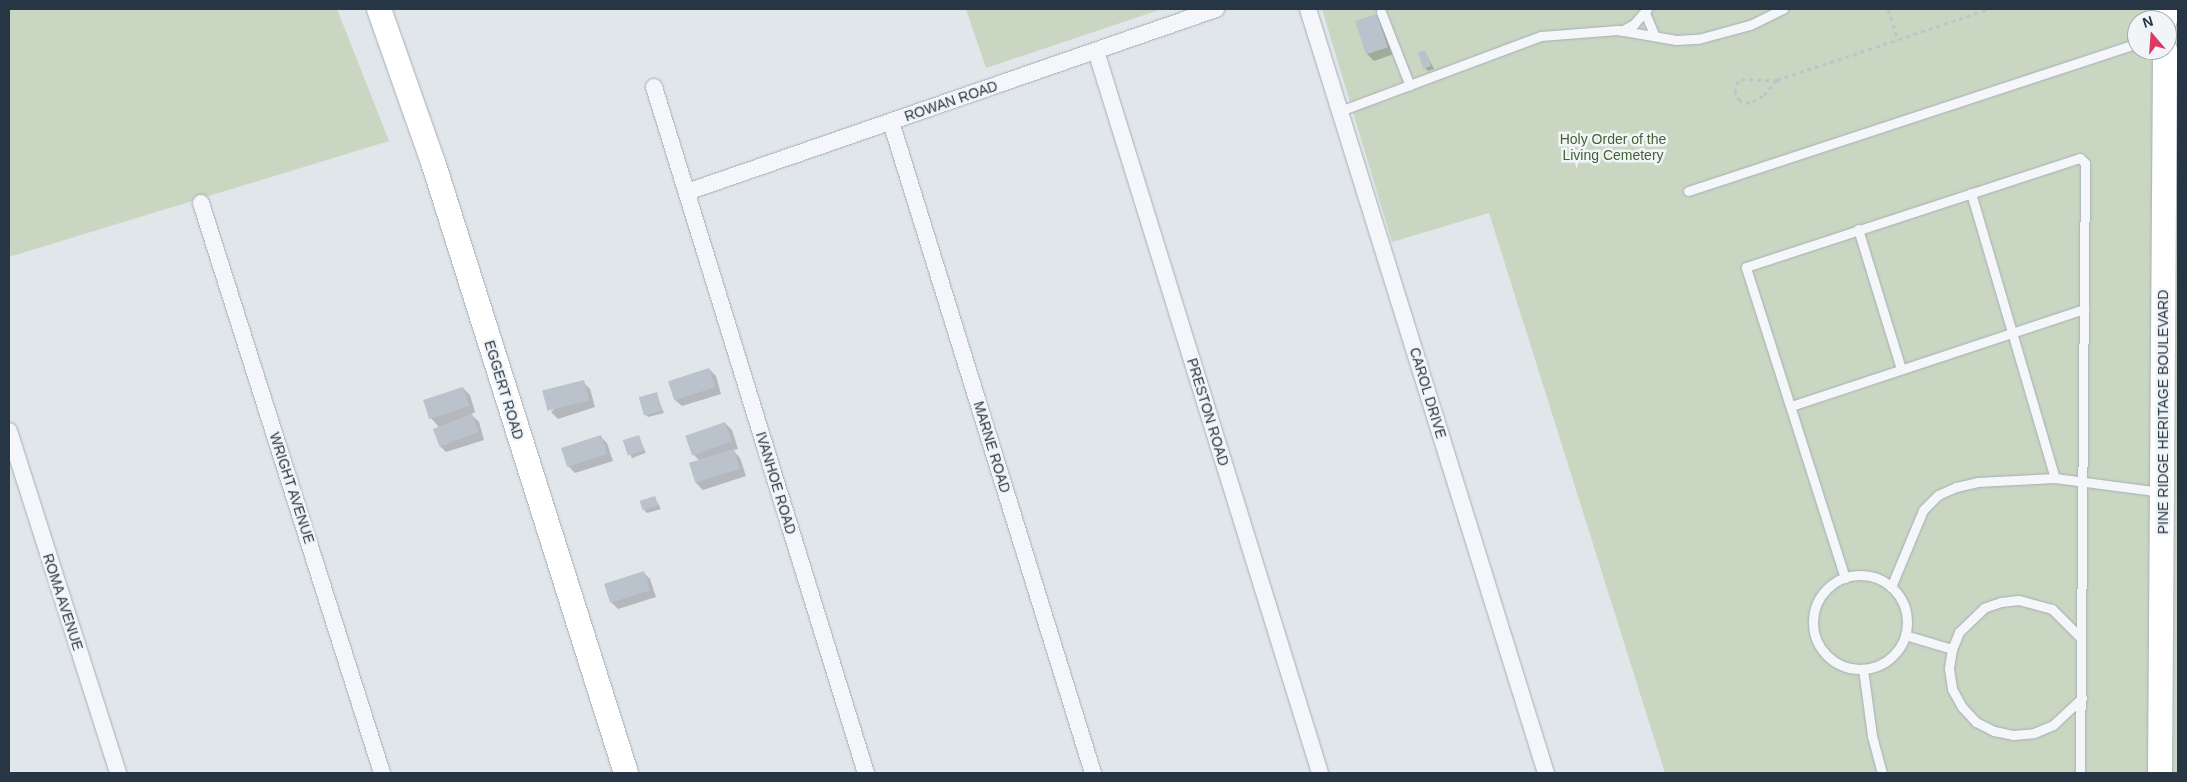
<!DOCTYPE html>
<style>
body{margin:0}
#map{position:relative;width:2187px;height:782px;overflow:hidden;background:#e1e6eb;font-family:Arial,sans-serif}
div>[style]{position:absolute}
[style*='--x']{left:calc(var(--x)*1px);top:calc(var(--y)*1px);width:calc(var(--w)*1px);rotate:calc(var(--a)*1deg)}
.green>*{inset:0;background:#c9d6c1}
.shadow>*{inset:0;background:#0003;transform-origin:0 0}
.building>*{inset:0;background:#bac3cb;transform-origin:0 0}
.path>*{height:3px;margin-top:-1.5px;transform-origin:0;background:repeating-linear-gradient(90deg,#bfc4ca 0 4px,transparent 0 8px)}
.roads{filter:drop-shadow(0 0 1px #a5aeb6) drop-shadow(0 0 1px #a5aeb6)}
.lane>*{height:9px;margin:-4.5px;padding:0 4.5px;transform-origin:4.5px;border-radius:4.5px;background:#f4f6f9}
.lane>.ring{margin:-4.5px;padding:0;box-sizing:content-box;background:none;border:9px solid #f4f6f9;border-radius:50%}
.street>*{height:16px;margin:-8px;padding:0 8px;transform-origin:8px;border-radius:8px;background:#f4f6f9}
.secondary>*{height:24px;margin:-12px;padding:0 12px;transform-origin:12px;border-radius:12px;background:#fff}
span{translate:-50% -50%;white-space:nowrap;text-align:center;line-height:1.15;-webkit-text-stroke:5px #f1f5f8;paint-order:stroke}
.street-label{font-size:14px;color:#273644}
.park-label{font-size:14px;color:#426233}
.frame{position:absolute;inset:0;border:10px solid #273644;pointer-events:none}
.north{position:absolute;left:2127px;top:10px;width:50px;height:50px;box-sizing:border-box;background:#f1f5f8;border:1px solid #a0a9b0;border-radius:50%;rotate:342deg;font-size:14px;font-weight:700;line-height:20px;text-align:center;color:#273644}
.north::after{content:'';display:block;margin:auto;width:18px;height:22px;background:#db3a67;clip-path:polygon(50% 0,100% 100%,50% 72%,0 100%)}
</style>
<div id="map">
<div class="green">
<i style="clip-path:polygon(9px 9px,337px 9px,389px 141px,9px 257px)"></i>
<i style="clip-path:polygon(966px 9px,1162px 9px,986px 68px)"></i>
<i style="clip-path:polygon(evenodd,1322px 9px,2178px 9px,2178px 773px,1665px 773px,1489px 213px,1392px 242px,1322px 9px,2137px 20px,2167px 20px,2167px 50px,2137px 50px,2137px 20px)"></i>
</div>
<div class="shadow">
<i style="clip-path:polygon(1376px 15px,1383px 22px,1394px 54px,1374px 61px,1367px 54px,1357px 22px)"></i>
<i style="clip-path:polygon(1425px 52px,1434px 69px,1428px 71px,1425px 68px)"></i>
<i style="clip-path:polygon(709px 369px,716px 376px,721px 394px,682px 406px,675px 400px)"></i>
<i style="clip-path:polygon(583px 382px,590px 389px,595px 407px,558px 419px,551px 412px)"></i>
<i style="clip-path:polygon(463px 388px,470px 395px,475px 412px,465px 418px,472px 415px,479px 422px,484px 440px,446px 452px,439px 445px,438px 426px,431px 418px)"></i>
<i style="clip-path:polygon(656px 394px,664px 413px,648px 417px,645px 414px)"></i>
<i style="clip-path:polygon(725px 423px,732px 430px,738px 449px,733px 450px,740px 458px,746px 476px,703px 490px,696px 483px,700px 461px,692px 453px)"></i>
<i style="clip-path:polygon(600px 436px,607px 443px,613px 461px,575px 473px,568px 466px)"></i>
<i style="left:639px;top:436px;width:18px;height:15px;rotate:68deg"></i>
<i style="clip-path:polygon(655px 498px,661px 509px,647px 513px,644px 510px)"></i>
<i style="clip-path:polygon(643px 572px,650px 579px,656px 597px,618px 609px,611px 602px,605px 584px)"></i>
</div>
<div class="building">
<i style="left:1377px;top:14px;width:35px;height:23px;rotate:72deg"></i>
<i style="left:1425px;top:50px;width:17px;height:8px;rotate:69deg"></i>
<i style="left:709px;top:368px;width:20px;height:43px;rotate:72deg"></i>
<i style="left:584px;top:380px;width:21px;height:43px;rotate:76deg"></i>
<i style="left:463px;top:387px;width:20px;height:42px;rotate:72deg"></i>
<i style="left:657px;top:392px;width:19px;height:19px;rotate:74deg"></i>
<i style="left:472px;top:414px;width:19px;height:42px;rotate:69deg"></i>
<i style="left:725px;top:422px;width:21px;height:42px;rotate:71deg"></i>
<i style="left:601px;top:435px;width:20px;height:42px;rotate:72deg"></i>
<i style="left:639px;top:435px;width:16px;height:17px;rotate:72deg"></i>
<i style="left:734px;top:449px;width:21px;height:47px;rotate:73deg"></i>
<i style="left:655px;top:496px;width:10px;height:16px;rotate:73deg"></i>
<i style="left:644px;top:571px;width:20px;height:42px;rotate:72deg"></i>
</div>
<div class="path">
<i style="--x:1888;--y:9;--w:32;--a:72"></i>
<i style="--x:1777;--y:80;--w:21;--a:131"></i>
<i style="--x:1763;--y:96;--w:15;--a:152"></i>
<i style="--x:1750;--y:103;--w:10;--a:-169"></i>
<i style="--x:1740;--y:101;--w:10;--a:-119"></i>
<i style="--x:1735;--y:92;--w:8;--a:-83"></i>
<i style="--x:1736;--y:84;--w:7;--a:-45"></i>
<i style="--x:1741;--y:79;--w:36;--a:2"></i>
<i style="--x:1777;--y:80;--w:224;--a:-18.5"></i>
</div>
<div class="roads">
<div class="lane">
<i style="--x:1381;--y:12;--w:79;--a:68.6"></i>
<i style="--x:1645;--y:13;--w:25;--a:67"></i>
<i style="--x:1621;--y:31;--w:15;--a:-28"></i>
<i style="--x:1634;--y:24;--w:20;--a:-49"></i>
<i style="--x:1340;--y:111;--w:215;--a:-20.5"></i>
<i style="--x:1541;--y:36;--w:77;--a:-4.5"></i>
<i style="--x:1618;--y:30;--w:59;--a:9.8"></i>
<i style="--x:1676;--y:40;--w:22;--a:-3"></i>
<i style="--x:1698;--y:39;--w:54;--a:-15.1"></i>
<i style="--x:1750;--y:25;--w:37;--a:-26"></i>
<i style="--x:1688;--y:191;--w:473;--a:-18.2"></i>
<i style="--x:1971;--y:193;--w:297;--a:73.6"></i>
<i style="--x:1858;--y:229;--w:146;--a:72.9"></i>
<i style="--x:1791;--y:406;--w:309;--a:-18.3"></i>
<i class="ring" style="left:1813px;top:575px;width:85px;height:85px"></i>
<i style="--x:1845;--y:578;--w:326;--a:-107.7"></i>
<i style="--x:1746;--y:267;--w:351;--a:-18.1"></i>
<i style="--x:2080;--y:158;--w:7;--a:45"></i>
<i style="--x:2085;--y:163;--w:610;--a:90.47"></i>
<i style="--x:1891;--y:587;--w:83;--a:-67.4"></i>
<i style="--x:1923;--y:510;--w:21;--a:-45"></i>
<i style="--x:1938;--y:495;--w:20;--a:-24"></i>
<i style="--x:1956;--y:487;--w:22;--a:-13"></i>
<i style="--x:1977;--y:482;--w:78;--a:-2.9"></i>
<i style="--x:2055;--y:478;--w:108;--a:7.5"></i>
<i style="--x:1905;--y:635;--w:49;--a:16.6"></i>
<i style="--x:2080;--y:637;--w:40;--a:-135"></i>
<i style="--x:2052;--y:609;--w:35;--a:-165"></i>
<i style="--x:2018;--y:600;--w:17;--a:173"></i>
<i style="--x:2001;--y:602;--w:18;--a:161"></i>
<i style="--x:1984;--y:608;--w:35;--a:136"></i>
<i style="--x:1959;--y:632;--w:18;--a:112"></i>
<i style="--x:1952;--y:649;--w:20;--a:99"></i>
<i style="--x:1949;--y:669;--w:20;--a:81"></i>
<i style="--x:1952;--y:689;--w:21;--a:61"></i>
<i style="--x:1962;--y:707;--w:21;--a:47"></i>
<i style="--x:1976;--y:722;--w:20;--a:27"></i>
<i style="--x:1994;--y:731;--w:19;--a:12"></i>
<i style="--x:2013;--y:735;--w:21;--a:-5"></i>
<i style="--x:2034;--y:733;--w:21;--a:-23"></i>
<i style="--x:2053;--y:725;--w:40;--a:-43"></i>
<i style="--x:1863;--y:669;--w:68;--a:82.3"></i>
<i style="--x:1872;--y:736;--w:38;--a:75"></i>
</div>
<div class="street">
<i style="--x:1308;--y:9;--w:800;--a:72.7"></i>
<i style="--x:1096;--y:51;--w:756;--a:72.76"></i>
<i style="--x:654;--y:87;--w:718;--a:72.83"></i>
<i style="--x:891;--y:122;--w:682;--a:72.76"></i>
<i style="--x:687;--y:192;--w:560;--a:-19.08"></i>
<i style="--x:201;--y:203;--w:598;--a:72.38"></i>
<i style="--x:9;--y:431;--w:359;--a:72.3"></i>
</div>
<div class="secondary">
<i style="--x:379;--y:9;--w:162;--a:70.6"></i>
<i style="--x:433;--y:162;--w:641;--a:72.47"></i>
<i style="--x:2165;--y:20;--w:11;--a:-90"></i>
<i style="--x:2160;--y:773;--w:723;--a:-89.6"></i>
</div>
</div>
<div class="street-label">
<span style="left:951px;top:101px;rotate:-19deg">ROWAN ROAD</span>
<span style="left:504px;top:390px;rotate:73deg">EGGERT ROAD</span>
<span style="left:1428px;top:393px;rotate:73deg">CAROL DRIVE</span>
<span style="left:1208px;top:412px;rotate:73deg">PRESTON ROAD</span>
<span style="left:2163px;top:412px;rotate:-90deg">PINE RIDGE HERITAGE BOULEVARD</span>
<span style="left:992px;top:447px;rotate:73deg">MARNE ROAD</span>
<span style="left:776px;top:483px;rotate:73deg">IVANHOE ROAD</span>
<span style="left:292px;top:488px;rotate:72deg">WRIGHT AVENUE</span>
<span style="left:63px;top:602px;rotate:72deg">ROMA AVENUE</span>
</div>
<div class="park-label">
<span style="left:1613px;top:147px">Holy Order of the<br>Living Cemetery</span>
</div>
<div class="frame"></div>
<div class="north">N</div>
</div>
